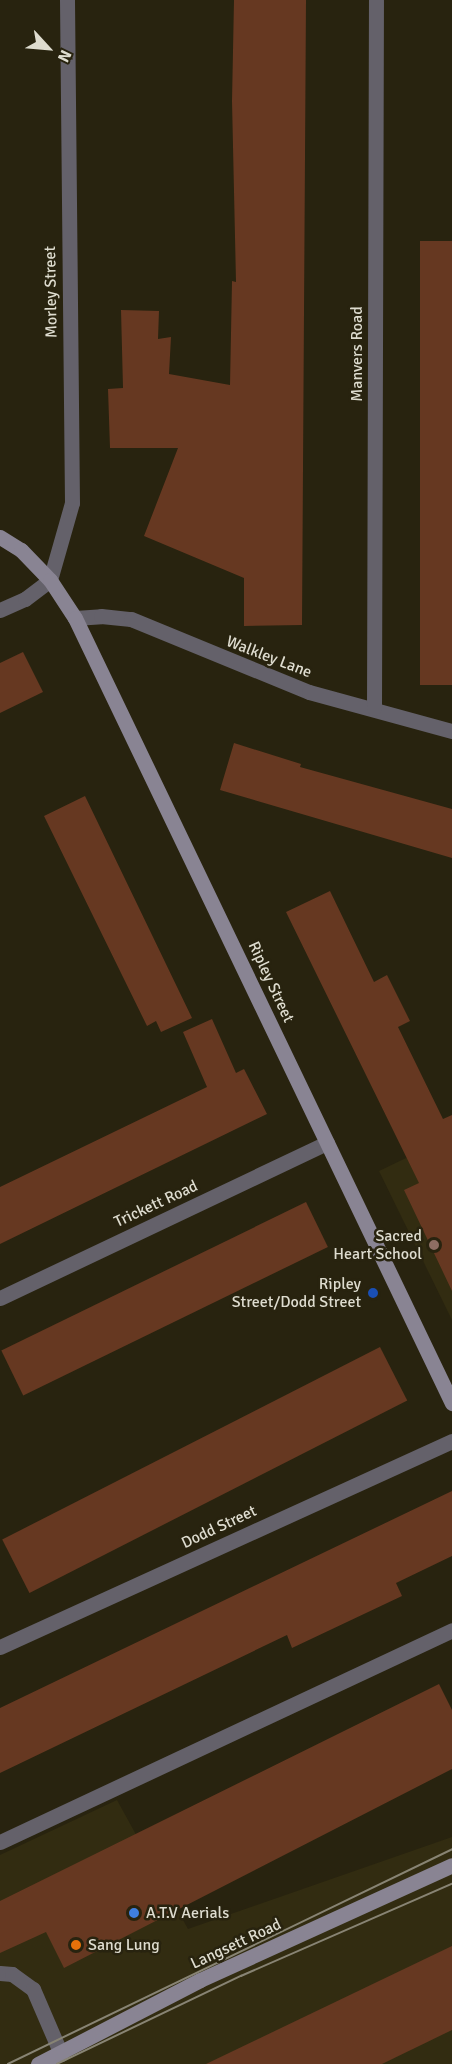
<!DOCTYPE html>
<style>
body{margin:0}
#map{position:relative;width:452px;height:2064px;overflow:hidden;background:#28230f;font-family:Signika,sans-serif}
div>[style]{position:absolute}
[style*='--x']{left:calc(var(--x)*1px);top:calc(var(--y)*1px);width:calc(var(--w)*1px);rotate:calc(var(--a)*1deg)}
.built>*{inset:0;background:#322c11}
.building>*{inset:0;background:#663821;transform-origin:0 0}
.lane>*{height:15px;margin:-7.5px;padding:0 7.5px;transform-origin:7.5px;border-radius:7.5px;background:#64616a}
.street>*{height:15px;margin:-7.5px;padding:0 7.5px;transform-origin:7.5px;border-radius:7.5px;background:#64616a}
.secondary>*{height:15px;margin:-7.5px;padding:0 7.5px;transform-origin:7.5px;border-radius:7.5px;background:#898493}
.tram>*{height:1.5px;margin:-0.75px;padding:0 0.75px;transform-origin:0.75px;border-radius:0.75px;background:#888474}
.dots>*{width:16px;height:16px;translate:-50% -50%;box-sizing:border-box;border:3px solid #28230f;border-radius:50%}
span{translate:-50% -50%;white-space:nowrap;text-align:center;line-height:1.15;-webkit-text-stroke:5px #28230f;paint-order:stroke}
.street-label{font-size:16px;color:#dedccf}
.poi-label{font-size:16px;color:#dedccf}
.right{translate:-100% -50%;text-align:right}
.left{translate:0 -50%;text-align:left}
.north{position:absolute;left:18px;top:18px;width:60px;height:60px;-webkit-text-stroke:4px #28230f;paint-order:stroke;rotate:116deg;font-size:16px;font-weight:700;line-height:24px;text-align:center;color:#dedccf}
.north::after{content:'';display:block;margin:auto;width:21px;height:27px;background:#dedccf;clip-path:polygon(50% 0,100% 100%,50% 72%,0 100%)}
</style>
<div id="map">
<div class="built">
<i style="clip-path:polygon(452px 1136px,452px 1320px,379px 1171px)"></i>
<i style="clip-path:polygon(117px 1800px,188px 1929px,452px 1837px,452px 2064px,0 2064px,0 1855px)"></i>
</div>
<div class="building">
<i style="clip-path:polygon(234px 0,306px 0,302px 625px,244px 626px,244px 578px,144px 536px,178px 448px,110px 448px,108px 389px,123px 388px,121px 310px,159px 311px,158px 339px,171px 337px,169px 374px,230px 385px,232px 281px,236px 282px,232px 101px)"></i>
<i style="left:420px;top:241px;width:32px;height:444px"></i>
<i style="clip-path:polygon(23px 652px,43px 692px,0 713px,0 663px)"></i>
<i style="clip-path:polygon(234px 743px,301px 764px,300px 767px,452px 809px,452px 858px,220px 790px)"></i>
<i style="clip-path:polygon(85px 796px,192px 1018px,161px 1032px,156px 1021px,147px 1026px,44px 816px)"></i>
<i style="clip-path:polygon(330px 891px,374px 982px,387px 975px,410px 1021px,398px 1027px,443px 1119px,452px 1115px,452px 1291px,404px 1190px,419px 1183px,286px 912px)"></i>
<i style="clip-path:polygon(212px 1019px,236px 1073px,244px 1069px,267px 1114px,0 1244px,0 1187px,207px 1087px,183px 1032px)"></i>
<i style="left:306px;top:1202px;width:50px;height:339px;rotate:64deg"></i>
<i style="left:380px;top:1347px;width:60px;height:424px;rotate:63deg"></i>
<i style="clip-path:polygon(452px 1491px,452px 1556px,396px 1583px,402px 1596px,292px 1648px,287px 1635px,0 1773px,0 1708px)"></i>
<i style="clip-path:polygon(439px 1684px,452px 1710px,452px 1769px,64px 1968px,46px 1932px,0 1953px,0 1901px)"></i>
<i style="clip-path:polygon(452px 1946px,452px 2030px,382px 2064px,206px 2064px)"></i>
</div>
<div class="lane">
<i style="--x:0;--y:1842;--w:499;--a:-25.1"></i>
<i style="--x:0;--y:1973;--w:12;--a:5"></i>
<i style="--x:12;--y:1974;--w:26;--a:36"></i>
<i style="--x:33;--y:1989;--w:71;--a:66.7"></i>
</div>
<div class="street">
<i style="--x:0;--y:610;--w:27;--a:-24"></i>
<i style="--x:25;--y:599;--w:31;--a:-37"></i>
<i style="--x:50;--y:580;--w:80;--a:-74.1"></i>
<i style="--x:72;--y:503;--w:503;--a:-90.57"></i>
<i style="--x:75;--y:618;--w:26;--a:-4"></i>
<i style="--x:101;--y:616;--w:30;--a:6"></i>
<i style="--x:131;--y:619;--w:192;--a:22.3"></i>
<i style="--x:309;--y:692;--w:148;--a:15.3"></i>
<i style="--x:374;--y:708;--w:708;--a:-89.84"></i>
<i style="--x:0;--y:1298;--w:362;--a:-25.4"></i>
<i style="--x:0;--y:1647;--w:497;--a:-24.5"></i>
</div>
<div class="secondary">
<i style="--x:0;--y:537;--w:25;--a:32"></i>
<i style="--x:21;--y:550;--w:42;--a:46"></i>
<i style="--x:50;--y:580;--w:45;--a:56.7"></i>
<i style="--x:75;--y:618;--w:871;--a:64.35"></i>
<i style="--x:38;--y:2064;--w:182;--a:-27.4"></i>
<i style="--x:200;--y:1980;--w:277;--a:-24.5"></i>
</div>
<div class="tram">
<i style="--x:8;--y:2064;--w:493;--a:-25.8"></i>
<i style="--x:57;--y:2064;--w:204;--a:-25.6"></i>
<i style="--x:241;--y:1976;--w:230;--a:-23.6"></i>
</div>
<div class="dots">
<i style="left:434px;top:1245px;background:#8d6e63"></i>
<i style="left:373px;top:1293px;background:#1a4fb4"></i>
<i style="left:134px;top:1913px;background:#3f7fe0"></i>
<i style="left:76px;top:1945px;background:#e8710a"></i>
</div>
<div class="street-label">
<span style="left:51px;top:292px;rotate:-91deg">Morley Street</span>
<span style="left:357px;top:354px;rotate:-90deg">Manvers Road</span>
<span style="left:269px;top:657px;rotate:21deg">Walkley Lane</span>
<span style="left:271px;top:982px;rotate:65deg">Ripley Street</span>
<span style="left:156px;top:1204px;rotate:-25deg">Trickett Road</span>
<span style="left:219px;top:1527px;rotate:-25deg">Dodd Street</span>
<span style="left:236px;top:1944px;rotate:-25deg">Langsett Road</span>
</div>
<div class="poi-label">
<span class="right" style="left:422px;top:1245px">Sacred<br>Heart School</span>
<span class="right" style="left:361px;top:1293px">Ripley<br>Street/Dodd Street</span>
<span class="left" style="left:146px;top:1913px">A.T.V Aerials</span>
<span class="left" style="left:88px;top:1945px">Sang Lung</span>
</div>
<div class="north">N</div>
</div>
